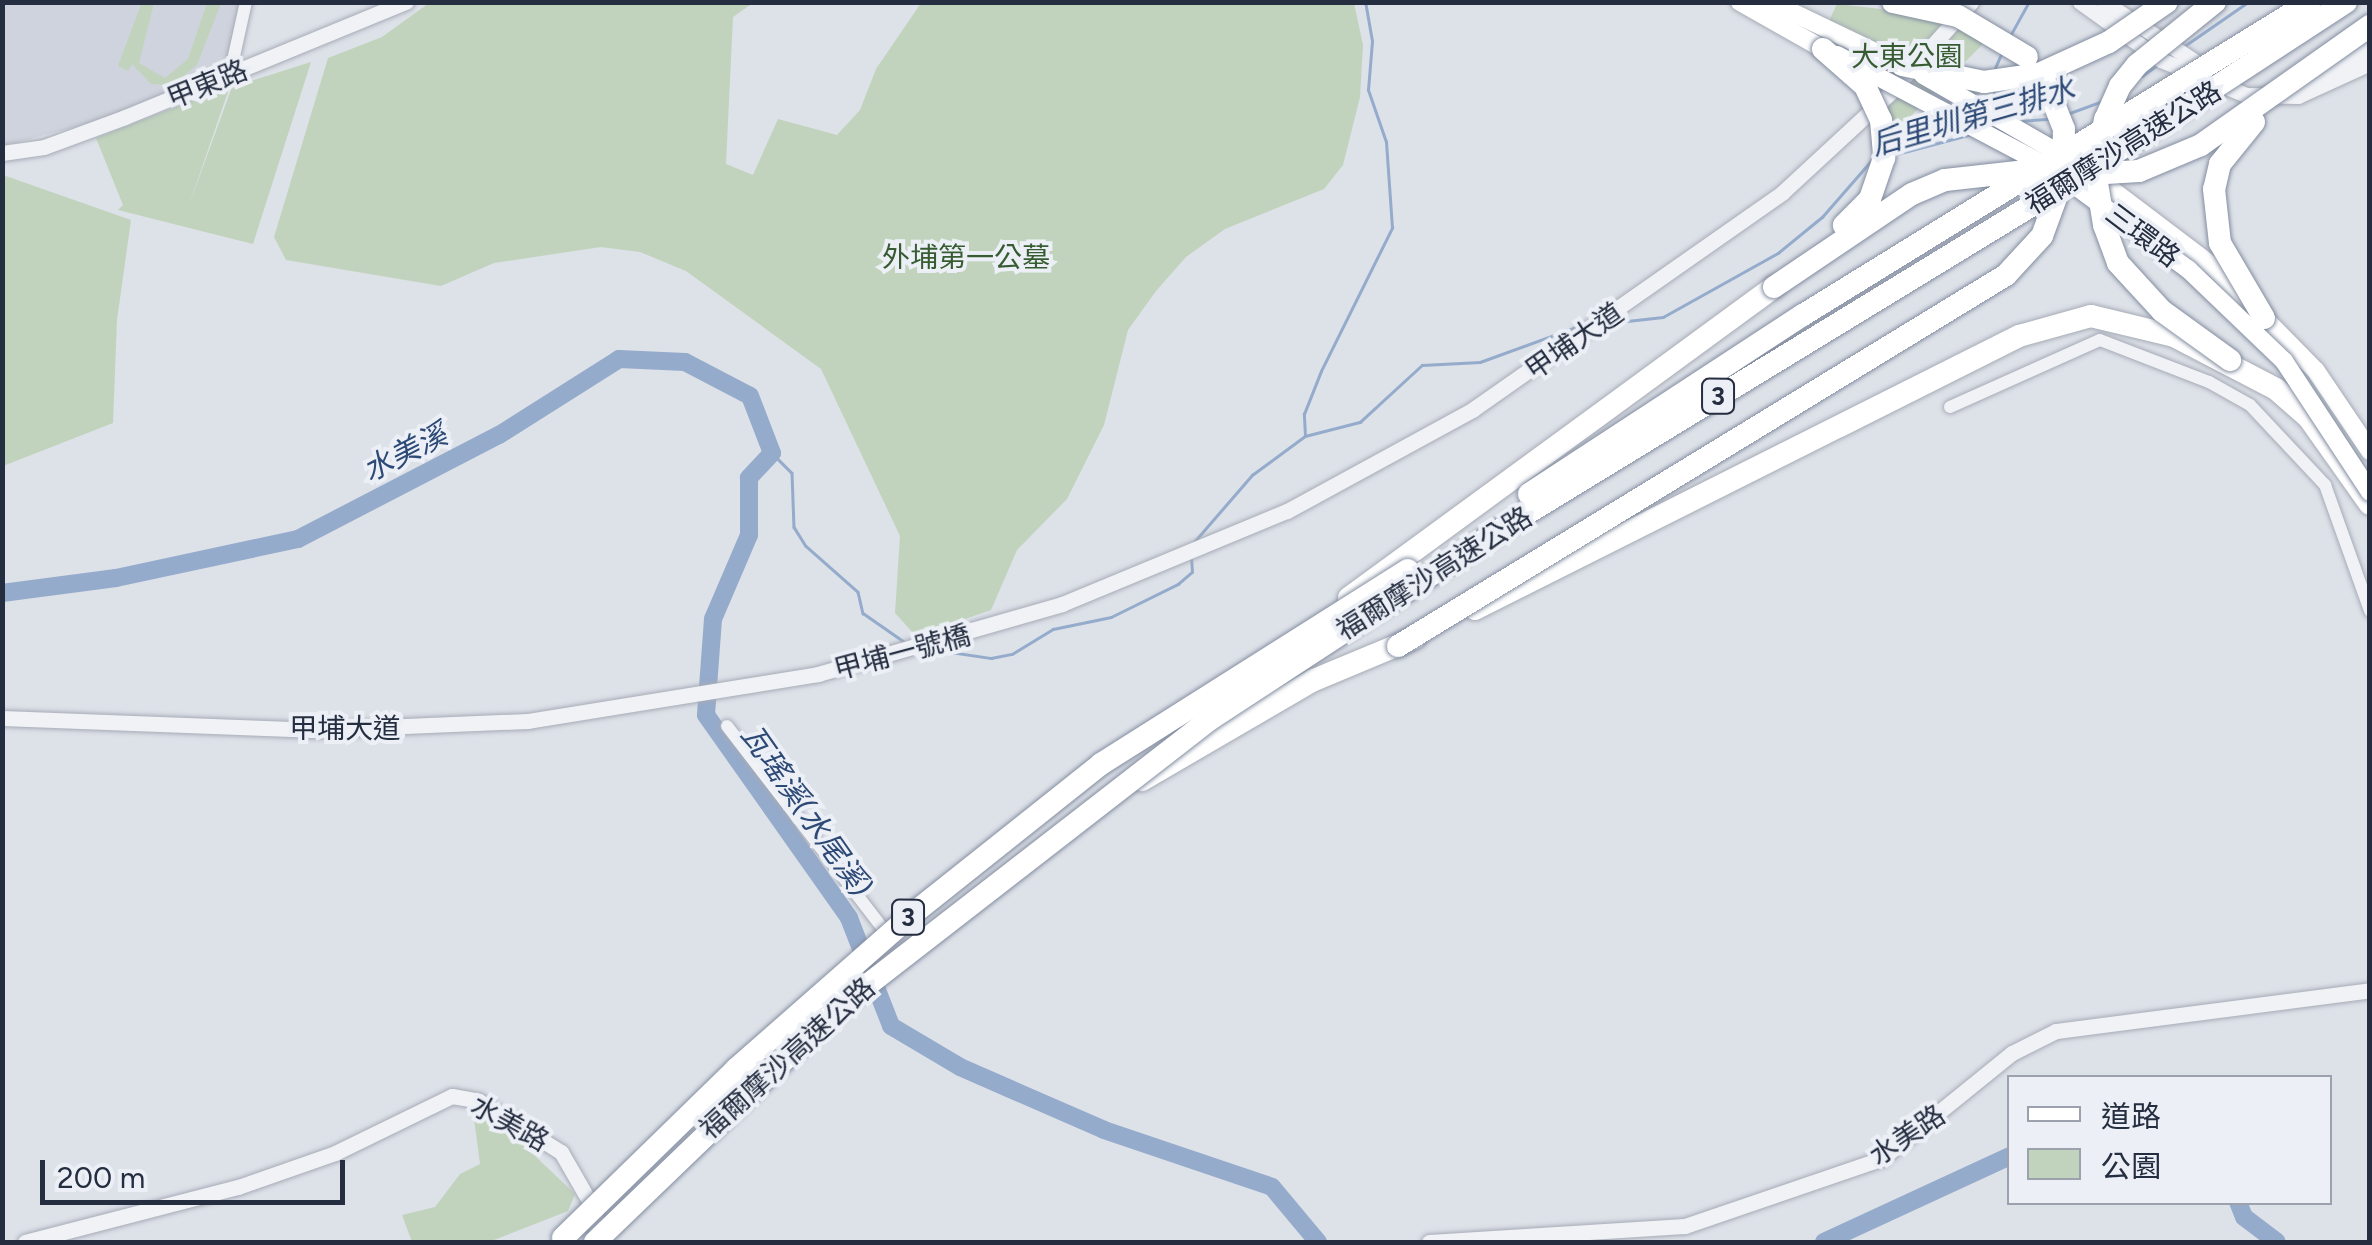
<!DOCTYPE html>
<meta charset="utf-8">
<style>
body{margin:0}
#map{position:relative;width:2372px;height:1245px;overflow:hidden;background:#dde1e8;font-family:Figtree,"Noto Sans TC",sans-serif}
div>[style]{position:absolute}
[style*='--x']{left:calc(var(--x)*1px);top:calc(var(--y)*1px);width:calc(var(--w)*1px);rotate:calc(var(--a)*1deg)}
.built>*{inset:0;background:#cfd3dd}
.green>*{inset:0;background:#c1d3bd}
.stream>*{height:2.5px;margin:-1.25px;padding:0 1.25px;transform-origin:1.25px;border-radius:1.25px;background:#95abcb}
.river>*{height:18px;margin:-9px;padding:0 9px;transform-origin:9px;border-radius:9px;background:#95abcb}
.roads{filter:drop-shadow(0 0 2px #a6abb6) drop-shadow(0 0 2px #a6abb6)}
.minor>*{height:12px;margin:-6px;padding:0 6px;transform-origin:6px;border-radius:6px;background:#f0f2f6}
.tertiary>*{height:15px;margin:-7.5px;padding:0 7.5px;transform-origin:7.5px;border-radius:7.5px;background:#f0f2f6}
.secondary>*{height:18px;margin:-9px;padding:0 9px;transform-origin:9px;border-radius:9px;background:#fff}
.motorway>*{height:22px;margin:-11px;padding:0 11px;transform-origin:11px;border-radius:11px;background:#fff}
.bridges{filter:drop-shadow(0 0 2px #838da0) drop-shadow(0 0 2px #838da0)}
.secondary-bridge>*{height:18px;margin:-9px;padding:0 9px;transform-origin:9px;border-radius:9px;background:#fff}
.motorway-bridge>*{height:22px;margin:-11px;padding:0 11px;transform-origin:11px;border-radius:11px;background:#fff}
span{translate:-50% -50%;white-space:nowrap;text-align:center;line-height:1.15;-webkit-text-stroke:8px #ecf0f6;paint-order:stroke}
.shield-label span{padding:2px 8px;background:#ecf0f6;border:2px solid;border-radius:8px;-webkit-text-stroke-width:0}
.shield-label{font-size:25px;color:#252d40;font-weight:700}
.park-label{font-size:28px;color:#375c32}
.street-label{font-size:28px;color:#252d40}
.water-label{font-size:30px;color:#2d4976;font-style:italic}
.frame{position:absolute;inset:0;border:5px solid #252d40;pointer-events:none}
.legend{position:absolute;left:2007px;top:1075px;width:325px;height:130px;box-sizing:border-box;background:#ecf0f6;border:2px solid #9ca2ad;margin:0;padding:12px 18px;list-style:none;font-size:30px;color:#252d40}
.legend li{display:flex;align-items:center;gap:20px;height:50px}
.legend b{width:50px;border:2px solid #9ca2ad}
.scale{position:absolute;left:40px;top:1160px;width:305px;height:45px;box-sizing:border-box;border:5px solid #252d40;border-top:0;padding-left:12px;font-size:30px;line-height:35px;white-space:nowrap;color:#252d40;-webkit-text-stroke:8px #ecf0f6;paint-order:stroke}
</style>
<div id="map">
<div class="built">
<i style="clip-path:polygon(3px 3px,241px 3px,225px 69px,101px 120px,3px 146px)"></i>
</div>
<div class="green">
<i style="clip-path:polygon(142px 2px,154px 3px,139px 63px,165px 78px,188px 59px,207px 3px,221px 3px,197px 65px,173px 85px,151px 84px,132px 64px,128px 71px,118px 66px)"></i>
<i style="clip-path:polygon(429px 3px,753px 3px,733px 17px,726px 164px,753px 175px,778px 119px,837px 135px,860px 110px,876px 69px,921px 3px,1354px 3px,1363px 45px,1360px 97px,1343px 165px,1324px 189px,1225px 229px,1186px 257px,1156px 291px,1128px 330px,1104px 425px,1067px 499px,1017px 550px,991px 610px,956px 622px,941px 637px,914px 634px,895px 613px,900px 536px,821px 369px,686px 271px,640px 252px,601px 247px,494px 263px,441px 286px,286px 260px,274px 237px,328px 58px,382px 37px)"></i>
<i style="clip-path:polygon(1837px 4px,1924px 14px,1991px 36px,1896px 131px,1875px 87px,1821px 38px)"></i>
<i style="clip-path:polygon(311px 62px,253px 244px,118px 210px,123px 205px,96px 138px,230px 86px,188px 208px,232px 87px)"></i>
<i style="clip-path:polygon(3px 175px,131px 220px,117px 320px,113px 423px,3px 466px)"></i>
<i style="clip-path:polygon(473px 1111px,512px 1134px,575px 1194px,568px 1211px,489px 1242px,412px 1242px,402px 1215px,435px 1207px,460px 1174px,480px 1164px)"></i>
</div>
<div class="stream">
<i style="--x:2010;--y:36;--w:39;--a:-61"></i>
<i style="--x:2183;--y:47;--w:79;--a:-34.7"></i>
<i style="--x:1995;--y:68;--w:17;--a:-66"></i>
<i style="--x:2142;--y:76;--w:17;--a:-36"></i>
<i style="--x:1994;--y:108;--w:17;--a:-90"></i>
<i style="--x:2067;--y:114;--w:37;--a:-20"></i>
<i style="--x:2018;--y:121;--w:32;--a:-4"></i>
<i style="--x:1893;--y:155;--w:82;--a:-14.9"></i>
<i style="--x:1609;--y:323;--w:54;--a:-6.3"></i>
<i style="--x:1663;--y:317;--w:132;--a:-29.1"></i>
<i style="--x:1778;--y:253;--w:57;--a:-39.3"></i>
<i style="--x:1822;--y:217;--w:74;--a:-48.8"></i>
<i style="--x:1305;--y:436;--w:22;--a:-93"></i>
<i style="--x:1304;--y:414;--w:46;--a:-68.4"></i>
<i style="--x:1321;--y:371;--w:160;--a:-63.6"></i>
<i style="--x:1392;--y:228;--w:86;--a:-94"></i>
<i style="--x:1386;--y:142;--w:55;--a:-109.1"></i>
<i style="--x:1368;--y:90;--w:49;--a:-85.3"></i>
<i style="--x:1372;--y:41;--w:40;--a:-100"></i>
<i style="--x:772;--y:453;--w:28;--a:45"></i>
<i style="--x:792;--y:473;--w:54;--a:87.9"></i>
<i style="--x:794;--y:527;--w:22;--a:58"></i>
<i style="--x:806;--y:546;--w:69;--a:41.5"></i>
<i style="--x:858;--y:592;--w:22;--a:77"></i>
<i style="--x:863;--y:613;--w:49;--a:35"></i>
<i style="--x:1194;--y:542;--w:89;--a:-49.1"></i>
<i style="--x:1252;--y:475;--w:66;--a:-36.3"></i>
<i style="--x:1305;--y:436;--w:57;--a:-14.3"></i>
<i style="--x:1360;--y:422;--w:84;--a:-42.6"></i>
<i style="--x:1422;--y:365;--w:58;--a:-3"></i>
<i style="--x:1480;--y:362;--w:102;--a:-20"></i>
<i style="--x:930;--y:649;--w:62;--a:8.4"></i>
<i style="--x:991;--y:658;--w:21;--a:-11"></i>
<i style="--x:1012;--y:654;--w:48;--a:-31.4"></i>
<i style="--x:1053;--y:629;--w:59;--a:-11.7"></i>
<i style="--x:1111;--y:617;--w:75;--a:-26.2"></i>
<i style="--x:1178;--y:584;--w:18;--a:-41"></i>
<i style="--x:1192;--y:572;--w:13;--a:-94"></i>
</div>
<div class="river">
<i style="--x:2;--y:593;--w:115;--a:-7.5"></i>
<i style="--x:116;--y:578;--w:186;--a:-12.1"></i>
<i style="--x:298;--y:539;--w:226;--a:-27.4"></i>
<i style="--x:499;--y:435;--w:142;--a:-32.3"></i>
<i style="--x:619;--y:359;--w:66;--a:2.6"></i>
<i style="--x:685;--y:362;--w:73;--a:27.6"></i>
<i style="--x:750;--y:396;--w:61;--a:68.9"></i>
<i style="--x:772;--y:453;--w:34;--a:133"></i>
<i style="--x:749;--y:478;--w:57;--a:90"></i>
<i style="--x:749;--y:535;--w:91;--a:113.2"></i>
<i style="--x:713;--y:619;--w:96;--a:94.2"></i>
<i style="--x:706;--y:715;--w:248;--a:54.8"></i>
<i style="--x:849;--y:918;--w:116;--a:68.7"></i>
<i style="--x:891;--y:1026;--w:80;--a:30.7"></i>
<i style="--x:960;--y:1067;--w:157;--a:23.6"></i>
<i style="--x:1104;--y:1130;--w:177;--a:18.7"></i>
<i style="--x:1272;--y:1187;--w:72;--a:50.1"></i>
<i style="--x:2238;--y:1202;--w:16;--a:68"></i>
<i style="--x:2244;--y:1217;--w:41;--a:37.1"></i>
<i style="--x:1824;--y:1242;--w:205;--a:-24.8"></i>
</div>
<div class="roads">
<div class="minor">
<i style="--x:230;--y:74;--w:74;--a:-77.5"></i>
<i style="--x:1950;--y:407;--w:164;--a:-24.1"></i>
<i style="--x:2100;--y:340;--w:117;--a:21.1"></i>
<i style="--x:2209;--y:382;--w:47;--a:29.3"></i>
<i style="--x:2250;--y:405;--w:110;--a:46.8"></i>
<i style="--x:2325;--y:485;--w:134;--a:70.3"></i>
<i style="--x:727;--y:726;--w:267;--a:52.4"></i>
</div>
<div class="tertiary">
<i style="--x:2080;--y:2;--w:100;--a:35.6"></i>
<i style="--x:2161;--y:60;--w:92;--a:22.4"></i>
<i style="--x:2246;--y:95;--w:52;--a:1.1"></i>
<i style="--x:2298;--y:96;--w:79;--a:-24.6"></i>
<i style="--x:2104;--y:2;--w:124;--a:33.2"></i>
<i style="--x:2297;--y:84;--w:81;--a:-26.3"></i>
<i style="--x:2;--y:153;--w:42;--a:-8.1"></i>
<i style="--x:44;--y:147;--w:86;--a:-20.3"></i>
<i style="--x:125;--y:117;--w:304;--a:-22.3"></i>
<i style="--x:2;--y:718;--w:309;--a:2.2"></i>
<i style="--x:311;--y:730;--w:217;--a:-2.4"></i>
<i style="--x:528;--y:721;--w:294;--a:-9.2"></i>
<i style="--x:818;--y:674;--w:254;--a:-16"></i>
<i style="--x:1062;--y:604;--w:243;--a:-22.5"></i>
<i style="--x:1287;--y:511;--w:211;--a:-28.6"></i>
<i style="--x:1472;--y:410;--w:380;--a:-35"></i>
<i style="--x:1783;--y:192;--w:146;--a:-42.8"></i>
<i style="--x:1890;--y:93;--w:122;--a:-48.3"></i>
<i style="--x:25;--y:1242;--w:220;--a:-14.5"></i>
<i style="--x:238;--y:1187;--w:103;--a:-19.3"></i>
<i style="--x:335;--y:1153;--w:130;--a:-26"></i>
<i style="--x:452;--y:1096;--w:27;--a:10"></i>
<i style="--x:479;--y:1101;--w:97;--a:31.9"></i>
<i style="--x:561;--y:1152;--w:68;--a:60"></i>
<i style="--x:595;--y:1211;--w:31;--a:86"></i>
<i style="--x:1429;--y:1242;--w:256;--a:-3.6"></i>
<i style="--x:1685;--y:1226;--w:207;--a:-18.9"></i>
<i style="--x:1881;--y:1159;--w:169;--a:-39"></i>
<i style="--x:2012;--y:1053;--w:49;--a:-26.6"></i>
<i style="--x:2056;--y:1031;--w:317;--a:-7.4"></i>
</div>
<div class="secondary">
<i style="--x:1740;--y:2;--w:95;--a:29.5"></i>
<i style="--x:1771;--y:2;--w:145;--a:25.7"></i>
<i style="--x:2091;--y:174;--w:151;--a:37.2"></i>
<i style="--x:2211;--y:265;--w:75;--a:45"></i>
<i style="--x:2264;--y:318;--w:74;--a:45.5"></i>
<i style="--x:2316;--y:371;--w:97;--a:56"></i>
</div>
<div class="motorway">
<i style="--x:1349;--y:598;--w:527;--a:-36.2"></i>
<i style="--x:1475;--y:609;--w:609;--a:-26.65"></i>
<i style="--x:2019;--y:336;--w:75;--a:-15.5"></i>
<i style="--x:2091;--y:316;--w:85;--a:13.5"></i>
<i style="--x:2174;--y:336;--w:115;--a:27.5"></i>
<i style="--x:2276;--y:389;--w:44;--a:41.3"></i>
<i style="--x:2309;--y:418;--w:105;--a:54.7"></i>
<i style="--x:1142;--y:780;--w:199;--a:-30.2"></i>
<i style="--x:1314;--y:680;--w:109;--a:-22.6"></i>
</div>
</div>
<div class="bridges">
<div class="secondary-bridge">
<i style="--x:1837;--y:55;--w:246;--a:27.9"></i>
<i style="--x:2054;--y:170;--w:167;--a:36.5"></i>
<i style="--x:2188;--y:269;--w:133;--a:43.8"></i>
<i style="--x:2284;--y:361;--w:157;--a:56.7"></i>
<i style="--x:1923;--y:75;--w:168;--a:29.9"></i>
</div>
<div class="motorway-bridge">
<i style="--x:1893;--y:2;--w:66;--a:12.2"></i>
<i style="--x:1958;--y:16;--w:80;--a:30.7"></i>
<i style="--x:2215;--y:2;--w:100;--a:141.1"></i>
<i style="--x:2137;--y:65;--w:27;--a:129"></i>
<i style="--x:2120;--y:86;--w:36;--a:114"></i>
<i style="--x:2105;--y:119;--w:53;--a:100.9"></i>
<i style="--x:2095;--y:171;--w:55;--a:80.5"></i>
<i style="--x:2104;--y:225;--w:40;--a:69.8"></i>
<i style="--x:2118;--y:263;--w:65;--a:47.5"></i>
<i style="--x:2162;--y:311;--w:84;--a:35.8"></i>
<i style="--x:1823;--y:49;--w:56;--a:41.4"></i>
<i style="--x:1865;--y:86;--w:38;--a:65"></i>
<i style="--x:1881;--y:120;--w:38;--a:85"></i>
<i style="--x:1884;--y:158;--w:43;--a:108.9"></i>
<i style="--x:1870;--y:199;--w:37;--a:135"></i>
<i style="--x:1902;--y:65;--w:84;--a:11.7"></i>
<i style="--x:1984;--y:82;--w:56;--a:-8.3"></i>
<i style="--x:2039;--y:74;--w:77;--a:-24.6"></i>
<i style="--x:2109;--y:42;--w:70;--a:-34.6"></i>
<i style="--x:2254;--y:122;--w:54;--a:129"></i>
<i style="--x:2220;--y:164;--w:26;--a:103"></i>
<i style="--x:2214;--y:189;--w:54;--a:83.7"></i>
<i style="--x:2220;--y:243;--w:87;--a:59.6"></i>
<i style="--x:2090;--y:174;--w:49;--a:-3.5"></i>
<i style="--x:2139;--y:171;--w:67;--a:-22.8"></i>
<i style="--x:2201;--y:145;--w:207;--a:-35.2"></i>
<i style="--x:1774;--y:287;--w:166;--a:-34"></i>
<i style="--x:1912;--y:194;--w:36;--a:-23"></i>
<i style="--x:1945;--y:180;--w:91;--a:-6.3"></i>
<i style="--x:1529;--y:494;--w:327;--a:-33.2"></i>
<i style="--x:1803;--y:315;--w:596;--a:-31.69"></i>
<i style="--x:1398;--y:646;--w:712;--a:-31.39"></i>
<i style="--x:2006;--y:275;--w:53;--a:-47.3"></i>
<i style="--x:2042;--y:236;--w:61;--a:-69.8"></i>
<i style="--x:2063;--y:179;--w:50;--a:-88.9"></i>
<i style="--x:2064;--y:129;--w:48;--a:-111.8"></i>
<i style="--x:563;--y:1238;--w:242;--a:-44.3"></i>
<i style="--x:736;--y:1069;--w:238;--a:-41.3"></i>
<i style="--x:915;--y:912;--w:238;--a:-38.5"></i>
<i style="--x:1101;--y:764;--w:363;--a:-32.3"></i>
<i style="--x:595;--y:1242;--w:339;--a:-43.9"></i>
<i style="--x:839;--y:1007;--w:472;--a:-37.8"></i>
<i style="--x:1212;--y:718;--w:332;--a:-33.2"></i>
<i style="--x:1490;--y:536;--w:676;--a:-31.39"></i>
<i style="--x:2067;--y:184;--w:333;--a:-33.1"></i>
</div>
</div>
<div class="shield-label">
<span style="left:1718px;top:396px">3</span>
<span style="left:908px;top:917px">3</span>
</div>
<div class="park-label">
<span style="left:1907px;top:56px">大東公園</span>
<span style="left:966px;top:257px">外埔第一公墓</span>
</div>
<div class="street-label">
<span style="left:207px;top:84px;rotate:-22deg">甲東路</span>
<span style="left:2123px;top:147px;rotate:-32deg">福爾摩沙高速公路</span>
<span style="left:2143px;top:235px;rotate:37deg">三環路</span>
<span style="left:1574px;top:341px;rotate:-35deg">甲埔大道</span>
<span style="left:1434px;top:573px;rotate:-32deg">福爾摩沙高速公路</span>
<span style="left:902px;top:652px;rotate:-15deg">甲埔一號橋</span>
<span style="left:345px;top:728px">甲埔大道</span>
<span style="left:787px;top:1058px;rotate:-42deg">福爾摩沙高速公路</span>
<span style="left:510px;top:1123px;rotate:29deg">水美路</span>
<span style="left:1907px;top:1135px;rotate:-34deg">水美路</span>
</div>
<div class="water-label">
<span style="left:1973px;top:117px;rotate:-16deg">后里圳第三排水</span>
<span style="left:405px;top:453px;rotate:-27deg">水美溪</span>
<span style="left:806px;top:811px;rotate:55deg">瓦瑤溪(水尾溪)</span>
</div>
<div class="frame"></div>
<ul class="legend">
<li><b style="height:12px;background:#fff"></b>道路</li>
<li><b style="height:28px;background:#c1d3bd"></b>公園</li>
</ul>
<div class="scale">200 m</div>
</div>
